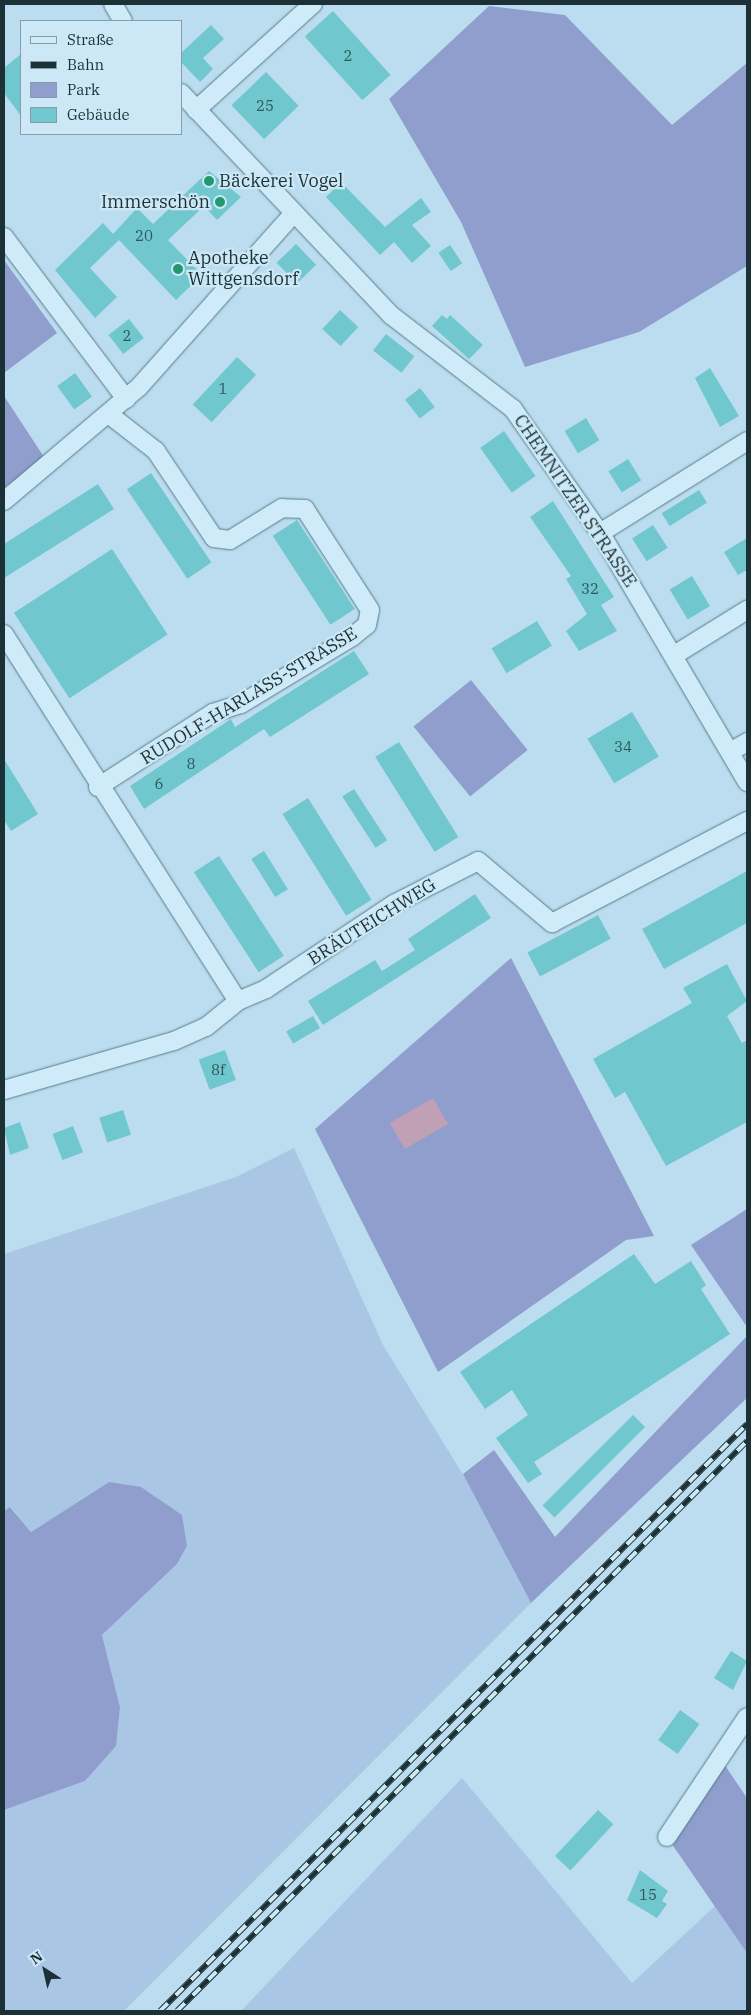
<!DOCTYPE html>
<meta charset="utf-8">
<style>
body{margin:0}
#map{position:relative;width:751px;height:2015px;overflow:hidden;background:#bcddef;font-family:"IBM Plex Serif",serif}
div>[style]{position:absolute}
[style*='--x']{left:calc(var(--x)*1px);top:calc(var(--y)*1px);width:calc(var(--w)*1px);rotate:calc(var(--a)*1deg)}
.farmland>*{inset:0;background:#a9c7e5}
.green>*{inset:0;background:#909ecd;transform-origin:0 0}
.water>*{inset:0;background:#c0a0b4;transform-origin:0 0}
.building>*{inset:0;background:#70c8ce;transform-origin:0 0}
.roads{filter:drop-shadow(0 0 1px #557d87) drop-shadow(0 0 1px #557d87)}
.minor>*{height:18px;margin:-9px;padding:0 9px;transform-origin:9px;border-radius:9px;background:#cfebfa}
.rail>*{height:5.5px;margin-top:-2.75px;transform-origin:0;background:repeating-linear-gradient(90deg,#cce7f6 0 11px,#1b3135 0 22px);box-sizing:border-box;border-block:1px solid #1b3135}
.dots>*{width:14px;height:14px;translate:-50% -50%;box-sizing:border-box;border:2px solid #cce7f6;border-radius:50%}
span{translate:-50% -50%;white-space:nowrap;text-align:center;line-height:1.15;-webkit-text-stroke:4.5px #cce7f6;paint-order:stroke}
.number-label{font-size:15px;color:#30575b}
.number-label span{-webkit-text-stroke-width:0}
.poi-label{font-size:18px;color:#1b3135}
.left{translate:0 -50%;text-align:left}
.right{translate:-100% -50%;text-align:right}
.street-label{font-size:18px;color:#1b3135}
.frame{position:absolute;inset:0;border:5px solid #1b3135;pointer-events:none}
.legend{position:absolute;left:20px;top:20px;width:162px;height:115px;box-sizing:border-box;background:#cce7f6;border:1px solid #859ea9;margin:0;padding:6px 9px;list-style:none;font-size:15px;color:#1b3135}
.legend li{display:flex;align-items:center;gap:10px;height:25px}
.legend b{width:25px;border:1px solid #859ea9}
.north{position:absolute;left:20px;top:1945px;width:50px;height:50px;-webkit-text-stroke:4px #cce7f6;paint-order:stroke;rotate:325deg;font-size:14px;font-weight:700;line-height:20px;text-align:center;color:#1b3135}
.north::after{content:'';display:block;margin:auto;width:18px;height:22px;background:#1b3135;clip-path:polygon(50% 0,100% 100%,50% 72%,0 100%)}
</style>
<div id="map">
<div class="farmland">
<i style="clip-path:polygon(294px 1148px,383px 1345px,467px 1481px,531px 1603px,124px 2011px,4px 2011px,4px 1810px,85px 1781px,120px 1707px,102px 1635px,177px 1564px,187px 1546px,109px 1482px,31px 1532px,11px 1507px,4px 1511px,4px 1254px,236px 1177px)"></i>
<i style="clip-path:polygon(462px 1778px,632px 1983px,715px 1906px,747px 1952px,747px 2011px,241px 2011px)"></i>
</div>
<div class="green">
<i style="clip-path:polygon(489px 6px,565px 15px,672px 125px,747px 63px,747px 266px,639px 332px,525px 367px,461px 222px,389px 99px)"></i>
<i style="clip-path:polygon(4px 260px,57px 333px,4px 373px)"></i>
<i style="clip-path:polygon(4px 396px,44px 457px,4px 488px)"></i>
<i style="left:471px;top:680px;width:90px;height:74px;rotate:51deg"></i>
<i style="clip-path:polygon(511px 958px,654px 1236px,626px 1240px,438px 1372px,315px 1129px)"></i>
<i style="clip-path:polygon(747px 1209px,747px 1327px,691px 1245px)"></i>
<i style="clip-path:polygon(747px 1336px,747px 1398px,531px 1603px,463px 1474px,494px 1450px,555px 1537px)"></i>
<i style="clip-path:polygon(109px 1482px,141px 1487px,182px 1515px,187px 1546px,177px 1564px,102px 1635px,120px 1707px,116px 1746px,85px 1781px,4px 1810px,4px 1511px,10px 1507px,31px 1532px)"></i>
<i style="clip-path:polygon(720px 1758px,747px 1798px,747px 1953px,667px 1837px)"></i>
</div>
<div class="water">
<i style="left:433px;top:1098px;width:30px;height:50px;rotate:60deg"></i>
</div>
<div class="building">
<i style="left:333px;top:11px;width:86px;height:38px;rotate:48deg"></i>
<i style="clip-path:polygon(211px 25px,224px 39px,203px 58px,213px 69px,200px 82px,181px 62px,181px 53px)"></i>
<i style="clip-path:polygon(21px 54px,21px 116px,4px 93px,4px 68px)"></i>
<i style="left:266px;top:72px;width:47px;height:48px;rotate:46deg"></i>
<i style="clip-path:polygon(209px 171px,241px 197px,217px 220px,204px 206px,168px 240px,202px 275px,176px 300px,119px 240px,90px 268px,117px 297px,95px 318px,55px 270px,103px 223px,113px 234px,137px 208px,153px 224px)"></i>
<i style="clip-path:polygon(341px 182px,385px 227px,421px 198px,431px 212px,412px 225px,431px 246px,412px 263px,394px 242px,380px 255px,326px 197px)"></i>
<i style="left:296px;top:244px;width:29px;height:27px;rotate:46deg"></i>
<i style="left:450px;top:245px;width:22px;height:14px;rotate:56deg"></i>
<i style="left:340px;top:310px;width:25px;height:26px;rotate:43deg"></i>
<i style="clip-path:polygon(442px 315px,447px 319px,450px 315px,483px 345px,469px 359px,432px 326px)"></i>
<i style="left:129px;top:319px;width:24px;height:26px;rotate:52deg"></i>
<i style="left:386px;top:334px;width:36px;height:21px;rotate:38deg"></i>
<i style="left:237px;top:357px;width:26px;height:65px;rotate:43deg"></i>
<i style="clip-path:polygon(710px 368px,739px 416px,720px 427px,695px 378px)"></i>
<i style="left:75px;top:373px;width:29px;height:22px;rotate:54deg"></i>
<i style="left:420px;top:388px;width:24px;height:19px;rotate:52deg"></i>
<i style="left:586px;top:418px;width:26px;height:25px;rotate:59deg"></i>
<i style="left:504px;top:431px;width:55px;height:29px;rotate:55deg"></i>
<i style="left:628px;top:459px;width:25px;height:23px;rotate:58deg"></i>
<i style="left:151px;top:473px;width:108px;height:29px;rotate:56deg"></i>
<i style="clip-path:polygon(98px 484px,114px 509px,4px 578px,4px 544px)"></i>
<i style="left:699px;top:490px;width:15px;height:44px;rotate:58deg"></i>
<i style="clip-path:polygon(553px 501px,614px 597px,601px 605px,617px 631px,579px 651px,566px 631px,587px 614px,566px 579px,571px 576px,530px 517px)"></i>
<i style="left:297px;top:520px;width:106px;height:29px;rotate:57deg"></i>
<i style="left:653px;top:525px;width:27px;height:25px;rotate:57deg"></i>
<i style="clip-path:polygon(747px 538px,747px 570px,738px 575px,724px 552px)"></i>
<i style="left:112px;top:549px;width:102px;height:117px;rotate:57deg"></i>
<i style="left:692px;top:576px;width:35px;height:26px;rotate:59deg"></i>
<i style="left:537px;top:621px;width:29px;height:53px;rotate:59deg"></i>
<i style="clip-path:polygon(354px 651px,369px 674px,270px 737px,264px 729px,144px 809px,130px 786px,231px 719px,235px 727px)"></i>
<i style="left:632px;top:712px;width:52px;height:52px;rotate:59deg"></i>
<i style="left:399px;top:742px;width:112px;height:28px;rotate:58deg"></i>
<i style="clip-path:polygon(4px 759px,38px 814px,11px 831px,4px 820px)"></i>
<i style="left:354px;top:789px;width:61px;height:14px;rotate:57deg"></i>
<i style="left:308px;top:798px;width:120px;height:30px;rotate:58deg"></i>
<i style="left:264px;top:851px;width:45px;height:15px;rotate:58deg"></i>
<i style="left:219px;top:856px;width:119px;height:30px;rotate:57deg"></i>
<i style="clip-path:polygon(747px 871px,747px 923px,664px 969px,642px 929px)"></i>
<i style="clip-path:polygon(475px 894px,491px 918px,323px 1025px,308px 1001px,375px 960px,382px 971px,415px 950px,408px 939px)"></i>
<i style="left:598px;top:915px;width:27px;height:80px;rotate:62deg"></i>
<i style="clip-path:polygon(727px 964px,747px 1001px,727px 1016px,742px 1043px,747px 1040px,747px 1122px,666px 1166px,625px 1092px,615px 1098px,593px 1059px,692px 1003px,683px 988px)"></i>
<i style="left:313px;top:1016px;width:14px;height:31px;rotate:60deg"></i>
<i style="left:225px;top:1050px;width:32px;height:28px;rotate:70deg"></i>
<i style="left:123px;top:1110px;width:26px;height:25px;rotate:72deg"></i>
<i style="clip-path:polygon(20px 1122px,29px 1148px,10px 1155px,4px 1128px)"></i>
<i style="left:73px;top:1126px;width:28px;height:22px;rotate:69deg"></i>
<i style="clip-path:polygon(634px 1254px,655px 1284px,691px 1261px,706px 1285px,701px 1289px,730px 1334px,534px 1462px,542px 1474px,528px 1483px,496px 1438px,528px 1415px,512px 1390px,485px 1409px,460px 1372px)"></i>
<i style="left:633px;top:1415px;width:17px;height:128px;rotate:45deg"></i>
<i style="clip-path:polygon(731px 1651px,747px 1661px,733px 1690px,714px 1678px)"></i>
<i style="left:680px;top:1710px;width:24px;height:37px;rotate:36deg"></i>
<i style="left:598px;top:1810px;width:21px;height:63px;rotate:43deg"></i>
<i style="clip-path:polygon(640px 1870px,668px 1891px,662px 1901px,667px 1904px,657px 1918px,627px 1900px)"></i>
</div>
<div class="roads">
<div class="minor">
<i style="--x:113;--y:4;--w:20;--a:60"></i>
<i style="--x:181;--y:93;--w:306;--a:46.6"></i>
<i style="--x:391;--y:315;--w:154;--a:37.6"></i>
<i style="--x:513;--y:409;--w:159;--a:55"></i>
<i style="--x:604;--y:539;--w:282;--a:59.5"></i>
<i style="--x:196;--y:110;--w:158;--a:-42.2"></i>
<i style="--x:4;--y:237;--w:203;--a:53"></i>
<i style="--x:4;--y:501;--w:177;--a:-40.2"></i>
<i style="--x:139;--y:387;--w:232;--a:-48.3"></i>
<i style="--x:600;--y:533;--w:173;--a:-32"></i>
<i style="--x:4;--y:634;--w:435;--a:57.5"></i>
<i style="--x:676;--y:654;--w:84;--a:-31.8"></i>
<i style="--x:730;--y:752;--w:20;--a:-30"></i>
<i style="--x:98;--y:787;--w:137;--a:-32.8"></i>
<i style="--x:213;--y:713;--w:29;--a:-18"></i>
<i style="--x:241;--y:704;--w:130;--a:-31.1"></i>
<i style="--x:352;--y:637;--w:19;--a:-39"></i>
<i style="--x:367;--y:625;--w:15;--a:-79"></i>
<i style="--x:370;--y:610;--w:120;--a:-122.8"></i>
<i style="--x:305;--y:509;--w:23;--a:-178"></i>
<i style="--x:282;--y:508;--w:61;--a:148.4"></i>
<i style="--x:230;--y:540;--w:16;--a:-173"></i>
<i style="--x:214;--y:538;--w:105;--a:-123.7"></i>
<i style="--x:156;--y:451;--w:58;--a:-142"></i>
<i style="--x:4;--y:1090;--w:177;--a:-16.1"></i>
<i style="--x:174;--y:1041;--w:35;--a:-24"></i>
<i style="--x:206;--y:1027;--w:41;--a:-39.1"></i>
<i style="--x:238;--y:1001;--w:30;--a:-23"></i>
<i style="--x:266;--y:989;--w:154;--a:-33.6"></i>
<i style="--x:394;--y:904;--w:94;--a:-27.1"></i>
<i style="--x:478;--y:861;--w:97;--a:40"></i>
<i style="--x:552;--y:923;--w:220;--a:-27.6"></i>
<i style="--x:667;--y:1837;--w:144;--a:-56.3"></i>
</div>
</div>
<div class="rail">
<i style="--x:160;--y:2011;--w:830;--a:-45"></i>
<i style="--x:177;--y:2011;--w:806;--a:-45"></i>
</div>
<div class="dots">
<i style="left:209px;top:181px;background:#23976e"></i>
<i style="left:220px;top:202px;background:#23976e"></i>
<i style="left:178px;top:269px;background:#23976e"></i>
</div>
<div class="number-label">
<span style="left:348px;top:56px">2</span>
<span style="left:265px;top:106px">25</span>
<span style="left:144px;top:236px">20</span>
<span style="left:127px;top:336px">2</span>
<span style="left:223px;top:389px">1</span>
<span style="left:590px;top:589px">32</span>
<span style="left:623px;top:747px">34</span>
<span style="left:191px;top:764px">8</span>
<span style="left:159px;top:784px">6</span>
<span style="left:218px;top:1070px">8f</span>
<span style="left:648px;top:1895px">15</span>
</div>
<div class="poi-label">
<span class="left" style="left:219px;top:181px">Bäckerei Vogel</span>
<span class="right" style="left:210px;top:202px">Immerschön</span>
<span class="left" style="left:188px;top:269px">Apotheke<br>Wittgensdorf</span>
</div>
<div class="street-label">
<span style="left:575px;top:501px;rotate:56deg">CHEMNITZER STRASSE</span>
<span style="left:249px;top:696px;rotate:-31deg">RUDOLF-HARLASS-STRASSE</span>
<span style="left:372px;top:922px;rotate:-32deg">BRÄUTEICHWEG</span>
</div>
<div class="frame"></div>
<ul class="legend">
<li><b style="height:6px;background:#cfebfa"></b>Straße</li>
<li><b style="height:6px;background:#1b3135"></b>Bahn</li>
<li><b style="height:14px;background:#909ecd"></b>Park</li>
<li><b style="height:14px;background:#70c8ce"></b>Gebäude</li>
</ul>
<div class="north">N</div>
</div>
